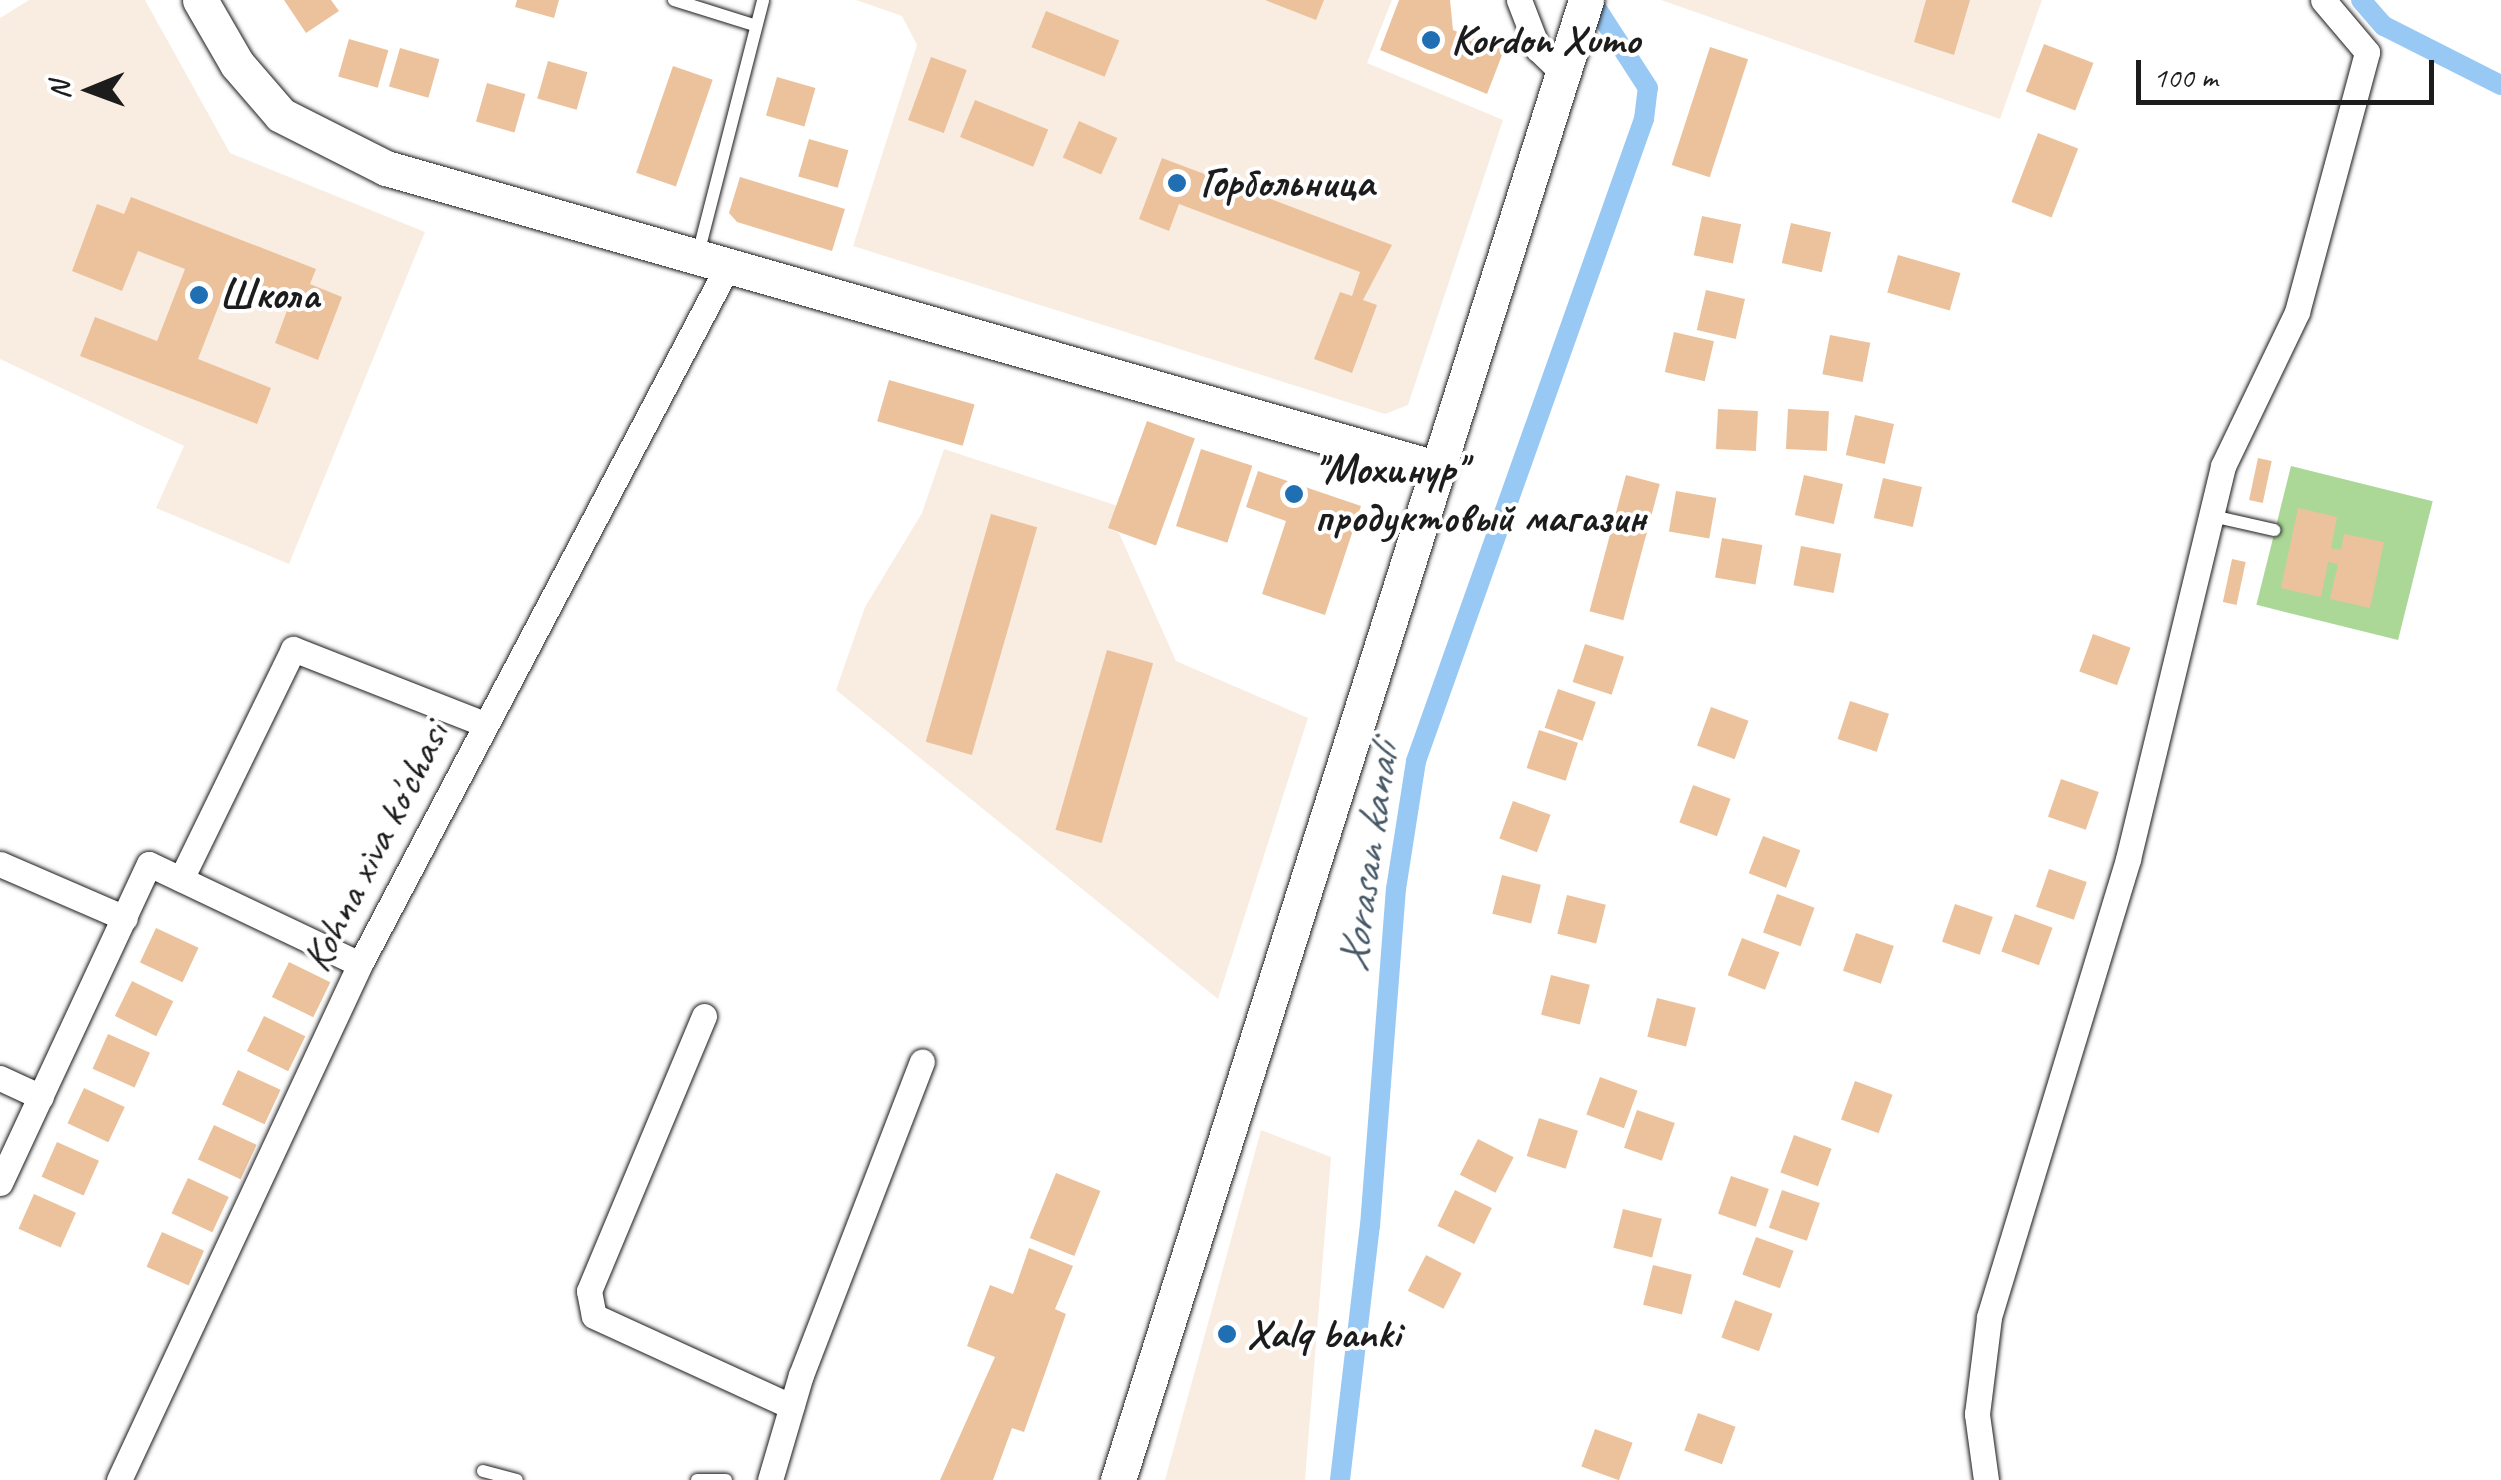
<!DOCTYPE html>
<meta charset="utf-8">
<style>
body{margin:0}
#map{position:relative;width:2501px;height:1480px;overflow:hidden;background:#fff;font-family:Caveat,sans-serif}
div>[style]{position:absolute}
[style*='--x']{left:calc(var(--x)*1px);top:calc(var(--y)*1px);width:calc(var(--w)*1px);rotate:calc(var(--a)*1deg)}
.built>*{inset:0;background:#f9ede1}
.green>*{inset:0;background:#acd897;transform-origin:0 0}
.canal>*{height:20px;margin:-10px;padding:0 10px;transform-origin:10px;border-radius:10px;background:#98c9f4}
.building>*{inset:0;background:#ecc29c;transform-origin:0 0}
.roads{filter:drop-shadow(0 0 2px #1c1c1c) drop-shadow(0 0 2px #1c1c1c)}
.lane>*{height:12px;margin:-6px;padding:0 6px;transform-origin:6px;border-radius:6px;background:#fff}
.street>*{height:25px;margin:-12.5px;padding:0 12.5px;transform-origin:12.5px;border-radius:12.5px;background:#fff}
.secondary>*{height:35px;margin:-17.5px;padding:0 17.5px;transform-origin:17.5px;border-radius:17.5px;background:#fff}
.dots>*{width:28px;height:28px;translate:-50% -50%;box-sizing:border-box;border:5px solid #fff;border-radius:50%}
span{translate:-50% -50%;white-space:nowrap;text-align:center;line-height:1.15;-webkit-text-stroke:8px #fff;paint-order:stroke}
.poi-label{font-size:42px;color:#1c1c1c;font-weight:700}
.left{translate:0 -50%;text-align:left}
.street-label{font-size:42px;color:#1c1c1c}
.water-label{font-size:45px;color:#475968;font-style:italic}
.north{position:absolute;left:40px;top:40px;width:100px;height:100px;-webkit-text-stroke:8px #fff;paint-order:stroke;rotate:269deg;font-size:28px;font-weight:700;line-height:40px;text-align:center;color:#1c1c1c}
.north::after{content:'';display:block;margin:auto;width:35px;height:45px;background:#1c1c1c;clip-path:polygon(50% 0,100% 100%,50% 72%,0 100%)}
.scale{position:absolute;left:2136px;top:60px;width:298px;height:45px;box-sizing:border-box;border:5px solid #1c1c1c;border-top:0;padding-left:12px;font-size:30px;line-height:35px;white-space:nowrap;color:#1c1c1c;-webkit-text-stroke:8px #fff;paint-order:stroke}
</style>
<div id="map">
<div class="built">
<i style="clip-path:polygon(29px 0,145px 0,230px 153px,425px 232px,289px 564px,156px 508px,184px 446px,0 359px,0 18px)"></i>
<i style="clip-path:polygon(856px 0,1392px 0,1367px 63px,1503px 120px,1408px 405px,1385px 414px,853px 246px,917px 45px,902px 16px)"></i>
<i style="clip-path:polygon(1661px 0,2042px 0,2000px 119px)"></i>
<i style="clip-path:polygon(944px 449px,1118px 506px,1110px 529px,1119px 533px,1176px 661px,1308px 718px,1218px 999px,836px 690px,865px 607px,922px 513px)"></i>
<i style="clip-path:polygon(1261px 1130px,1331px 1157px,1305px 1480px,1165px 1480px)"></i>
</div>
<div class="green">
<i style="left:2291px;top:466px;width:146px;height:143px;rotate:14deg"></i>
</div>
<div class="canal">
<i style="--x:2361;--y:0;--w:35;--a:49"></i>
<i style="--x:2384;--y:26;--w:131;--a:26.8"></i>
<i style="--x:1340;--y:1480;--w:256;--a:-83.3"></i>
<i style="--x:1370;--y:1226;--w:338;--a:-85.6"></i>
<i style="--x:1396;--y:889;--w:130;--a:-81.1"></i>
<i style="--x:1416;--y:761;--w:681;--a:-70.45"></i>
<i style="--x:1644;--y:119;--w:31;--a:-83"></i>
<i style="--x:1648;--y:88;--w:105;--a:-122.9"></i>
</div>
<div class="building">
<i style="clip-path:polygon(284px 0,331px 0,339px 11px,306px 33px)"></i>
<i style="clip-path:polygon(517px 0,559px 0,554px 18px,515px 7px)"></i>
<i style="clip-path:polygon(1265px 0,1324px 0,1316px 20px)"></i>
<i style="clip-path:polygon(1399px 0,1450px 0,1453px 30px,1504px 50px,1487px 94px,1380px 50px)"></i>
<i style="clip-path:polygon(1926px 0,1970px 0,1954px 55px,1914px 42px)"></i>
<i style="left:1046px;top:11px;width:79px;height:39px;rotate:22deg"></i>
<i style="left:349px;top:39px;width:41px;height:39px;rotate:16deg"></i>
<i style="left:2044px;top:44px;width:53px;height:51px;rotate:21deg"></i>
<i style="left:1710px;top:47px;width:40px;height:124px;rotate:18deg"></i>
<i style="left:400px;top:48px;width:41px;height:40px;rotate:16deg"></i>
<i style="left:931px;top:57px;width:38px;height:67px;rotate:20deg"></i>
<i style="left:548px;top:61px;width:41px;height:39px;rotate:16deg"></i>
<i style="left:673px;top:66px;width:42px;height:113px;rotate:19deg"></i>
<i style="left:777px;top:77px;width:40px;height:40px;rotate:16deg"></i>
<i style="left:487px;top:83px;width:40px;height:40px;rotate:16deg"></i>
<i style="left:975px;top:100px;width:79px;height:40px;rotate:22deg"></i>
<i style="left:1079px;top:121px;width:42px;height:40px;rotate:24deg"></i>
<i style="left:2038px;top:133px;width:43px;height:74px;rotate:21deg"></i>
<i style="left:809px;top:139px;width:41px;height:39px;rotate:16deg"></i>
<i style="clip-path:polygon(1162px 158px,1392px 245px,1363px 300px,1377px 305px,1352px 373px,1314px 359px,1340px 292px,1352px 296px,1360px 272px,1179px 204px,1169px 231px,1139px 219px)"></i>
<i style="clip-path:polygon(740px 177px,845px 209px,832px 251px,737px 222px,729px 213px)"></i>
<i style="clip-path:polygon(131px 197px,316px 269px,310px 284px,342px 297px,318px 360px,275px 343px,289px 305px,228px 282px,198px 359px,271px 388px,257px 424px,80px 356px,95px 317px,157px 341px,185px 269px,138px 251px,122px 291px,72px 271px,97px 204px,124px 214px)"></i>
<i style="left:1702px;top:216px;width:40px;height:40px;rotate:12deg"></i>
<i style="left:1791px;top:223px;width:41px;height:41px;rotate:13deg"></i>
<i style="left:1898px;top:255px;width:65px;height:39px;rotate:16deg"></i>
<i style="left:1706px;top:290px;width:40px;height:41px;rotate:13deg"></i>
<i style="left:1674px;top:332px;width:41px;height:41px;rotate:13deg"></i>
<i style="left:1830px;top:335px;width:41px;height:40px;rotate:11deg"></i>
<i style="left:889px;top:380px;width:89px;height:43px;rotate:16deg"></i>
<i style="left:1718px;top:409px;width:40px;height:40px;rotate:3deg"></i>
<i style="left:1788px;top:409px;width:41px;height:40px;rotate:3deg"></i>
<i style="left:1855px;top:415px;width:40px;height:41px;rotate:13deg"></i>
<i style="left:1147px;top:421px;width:51px;height:114px;rotate:20deg"></i>
<i style="left:1201px;top:449px;width:54px;height:81px;rotate:18deg"></i>
<i style="left:2258px;top:458px;width:14px;height:43px;rotate:12deg"></i>
<i style="clip-path:polygon(1258px 471px,1361px 506px,1325px 615px,1262px 594px,1286px 521px,1246px 507px)"></i>
<i style="left:1626px;top:475px;width:35px;height:141px;rotate:15deg"></i>
<i style="left:1804px;top:475px;width:40px;height:41px;rotate:13deg"></i>
<i style="left:1883px;top:478px;width:40px;height:41px;rotate:13deg"></i>
<i style="left:1676px;top:491px;width:41px;height:41px;rotate:10deg"></i>
<i style="clip-path:polygon(2298px 508px,2337px 517px,2331px 548px,2341px 550px,2344px 534px,2384px 542px,2370px 608px,2330px 599px,2338px 564px,2328px 562px,2321px 597px,2281px 588px)"></i>
<i style="left:991px;top:514px;width:48px;height:237px;rotate:16deg"></i>
<i style="left:1722px;top:538px;width:41px;height:40px;rotate:10deg"></i>
<i style="left:1801px;top:546px;width:41px;height:40px;rotate:11deg"></i>
<i style="left:2232px;top:559px;width:14px;height:44px;rotate:12deg"></i>
<i style="left:2093px;top:634px;width:40px;height:40px;rotate:20deg"></i>
<i style="left:1585px;top:644px;width:41px;height:40px;rotate:18deg"></i>
<i style="left:1107px;top:650px;width:48px;height:187px;rotate:16deg"></i>
<i style="left:1558px;top:689px;width:40px;height:41px;rotate:19deg"></i>
<i style="left:1850px;top:701px;width:41px;height:40px;rotate:18deg"></i>
<i style="left:1711px;top:707px;width:40px;height:41px;rotate:20deg"></i>
<i style="left:1539px;top:730px;width:41px;height:40px;rotate:18deg"></i>
<i style="left:2061px;top:779px;width:40px;height:40px;rotate:19deg"></i>
<i style="left:1693px;top:785px;width:40px;height:40px;rotate:20deg"></i>
<i style="left:1513px;top:801px;width:40px;height:40px;rotate:20deg"></i>
<i style="left:1763px;top:836px;width:40px;height:40px;rotate:21deg"></i>
<i style="left:2049px;top:869px;width:40px;height:40px;rotate:19deg"></i>
<i style="left:1502px;top:875px;width:40px;height:40px;rotate:14deg"></i>
<i style="left:1777px;top:894px;width:40px;height:41px;rotate:20deg"></i>
<i style="left:1567px;top:895px;width:40px;height:40px;rotate:14deg"></i>
<i style="left:1955px;top:904px;width:40px;height:40px;rotate:19deg"></i>
<i style="left:2015px;top:914px;width:40px;height:40px;rotate:20deg"></i>
<i style="left:156px;top:928px;width:47px;height:38px;rotate:25deg"></i>
<i style="left:1856px;top:933px;width:40px;height:40px;rotate:19deg"></i>
<i style="left:1742px;top:938px;width:40px;height:40px;rotate:21deg"></i>
<i style="left:289px;top:962px;width:46px;height:39px;rotate:26deg"></i>
<i style="left:1551px;top:975px;width:40px;height:41px;rotate:14deg"></i>
<i style="left:132px;top:981px;width:46px;height:39px;rotate:26deg"></i>
<i style="left:1657px;top:998px;width:40px;height:40px;rotate:14deg"></i>
<i style="left:264px;top:1016px;width:46px;height:39px;rotate:26deg"></i>
<i style="left:108px;top:1034px;width:46px;height:38px;rotate:24deg"></i>
<i style="left:238px;top:1070px;width:47px;height:38px;rotate:25deg"></i>
<i style="left:1600px;top:1077px;width:40px;height:40px;rotate:20deg"></i>
<i style="left:1855px;top:1081px;width:40px;height:41px;rotate:20deg"></i>
<i style="left:84px;top:1088px;width:45px;height:39px;rotate:25deg"></i>
<i style="left:1637px;top:1110px;width:40px;height:40px;rotate:19deg"></i>
<i style="left:1539px;top:1118px;width:41px;height:40px;rotate:18deg"></i>
<i style="left:214px;top:1125px;width:47px;height:38px;rotate:25deg"></i>
<i style="left:1794px;top:1135px;width:40px;height:40px;rotate:20deg"></i>
<i style="left:1478px;top:1139px;width:40px;height:40px;rotate:27deg"></i>
<i style="left:57px;top:1142px;width:46px;height:38px;rotate:24deg"></i>
<i style="left:1056px;top:1173px;width:48px;height:70px;rotate:22deg"></i>
<i style="left:1731px;top:1176px;width:40px;height:40px;rotate:19deg"></i>
<i style="left:188px;top:1178px;width:45px;height:39px;rotate:25deg"></i>
<i style="left:1455px;top:1190px;width:41px;height:40px;rotate:26deg"></i>
<i style="left:1782px;top:1190px;width:40px;height:40px;rotate:19deg"></i>
<i style="left:34px;top:1194px;width:46px;height:38px;rotate:24deg"></i>
<i style="left:1623px;top:1209px;width:40px;height:40px;rotate:14deg"></i>
<i style="left:162px;top:1232px;width:46px;height:38px;rotate:24deg"></i>
<i style="left:1756px;top:1237px;width:40px;height:40px;rotate:20deg"></i>
<i style="clip-path:polygon(1029px 1248px,1073px 1266px,1055px 1309px,1066px 1314px,1024px 1432px,1012px 1428px,993px 1480px,940px 1480px,995px 1357px,967px 1346px,990px 1285px,1013px 1294px)"></i>
<i style="left:1426px;top:1255px;width:40px;height:40px;rotate:27deg"></i>
<i style="left:1653px;top:1265px;width:40px;height:41px;rotate:14deg"></i>
<i style="left:1735px;top:1300px;width:40px;height:40px;rotate:20deg"></i>
<i style="left:1698px;top:1413px;width:40px;height:40px;rotate:20deg"></i>
<i style="left:1595px;top:1429px;width:40px;height:40px;rotate:20deg"></i>
</div>
<div class="roads">
<div class="lane">
<i style="--x:674;--y:0;--w:84;--a:17.4"></i>
<i style="--x:698;--y:254;--w:262;--a:-75.6"></i>
<i style="--x:2212;--y:516;--w:64;--a:12.7"></i>
<i style="--x:483;--y:1471;--w:35;--a:15"></i>
<i style="--x:697;--y:1480;--w:29;--a:0"></i>
</div>
<div class="street">
<i style="--x:1519;--y:0;--w:53;--a:68.8"></i>
<i style="--x:1538;--y:49;--w:35;--a:44"></i>
<i style="--x:0;--y:864;--w:136;--a:23.4"></i>
<i style="--x:181;--y:879;--w:256;--a:-64"></i>
<i style="--x:293;--y:649;--w:205;--a:21.4"></i>
<i style="--x:704;--y:1016;--w:298;--a:112.7"></i>
<i style="--x:589;--y:1291;--w:25;--a:79"></i>
<i style="--x:594;--y:1316;--w:217;--a:24.6"></i>
<i style="--x:0;--y:1078;--w:45;--a:24.9"></i>
<i style="--x:0;--y:1183;--w:352;--a:-65"></i>
<i style="--x:149;--y:864;--w:233;--a:25.4"></i>
<i style="--x:119;--y:1480;--w:570;--a:-64.96"></i>
<i style="--x:360;--y:964;--w:794;--a:-62.21"></i>
<i style="--x:770;--y:1480;--w:109;--a:-73.6"></i>
<i style="--x:801;--y:1375;--w:336;--a:-68.9"></i>
<i style="--x:1986;--y:1480;--w:67;--a:-97.8"></i>
<i style="--x:1977;--y:1414;--w:98;--a:-82.9"></i>
<i style="--x:1989;--y:1317;--w:479;--a:-73.1"></i>
<i style="--x:2128;--y:859;--w:404;--a:-76.4"></i>
<i style="--x:2223;--y:466;--w:171;--a:-64.3"></i>
<i style="--x:2297;--y:312;--w:269;--a:-74.9"></i>
<i style="--x:2367;--y:52;--w:68;--a:-130.2"></i>
</div>
<div class="secondary">
<i style="--x:200;--y:0;--w:74;--a:60"></i>
<i style="--x:237;--y:64;--w:67;--a:49.2"></i>
<i style="--x:281;--y:115;--w:118;--a:26.8"></i>
<i style="--x:386;--y:168;--w:1092;--a:15.95"></i>
<i style="--x:1118;--y:1480;--w:1552;--a:-72.45"></i>
</div>
</div>
<div class="dots">
<i style="left:1431px;top:40px;background:#1f6fb2"></i>
<i style="left:1177px;top:183px;background:#1f6fb2"></i>
<i style="left:199px;top:295px;background:#1f6fb2"></i>
<i style="left:1294px;top:494px;background:#1f6fb2"></i>
<i style="left:1227px;top:1334px;background:#1f6fb2"></i>
</div>
<div class="poi-label">
<span class="left" style="left:1451px;top:40px">Kordon Xumo</span>
<span class="left" style="left:1200px;top:183px">Горбольница</span>
<span class="left" style="left:219px;top:295px">Школа</span>
<span class="left" style="left:1314px;top:494px">"Мохинур"<br>продуктовый магазин</span>
<span class="left" style="left:1247px;top:1334px">Xalq banki</span>
</div>
<div class="street-label">
<span style="left:376px;top:847px;rotate:-63deg">Kohna xiva ko'chasi</span>
</div>
<div class="water-label">
<span style="left:1368px;top:858px;rotate:-82deg">Xorasan kanali</span>
</div>
<div class="north">N</div>
<div class="scale">100 m</div>
</div>
